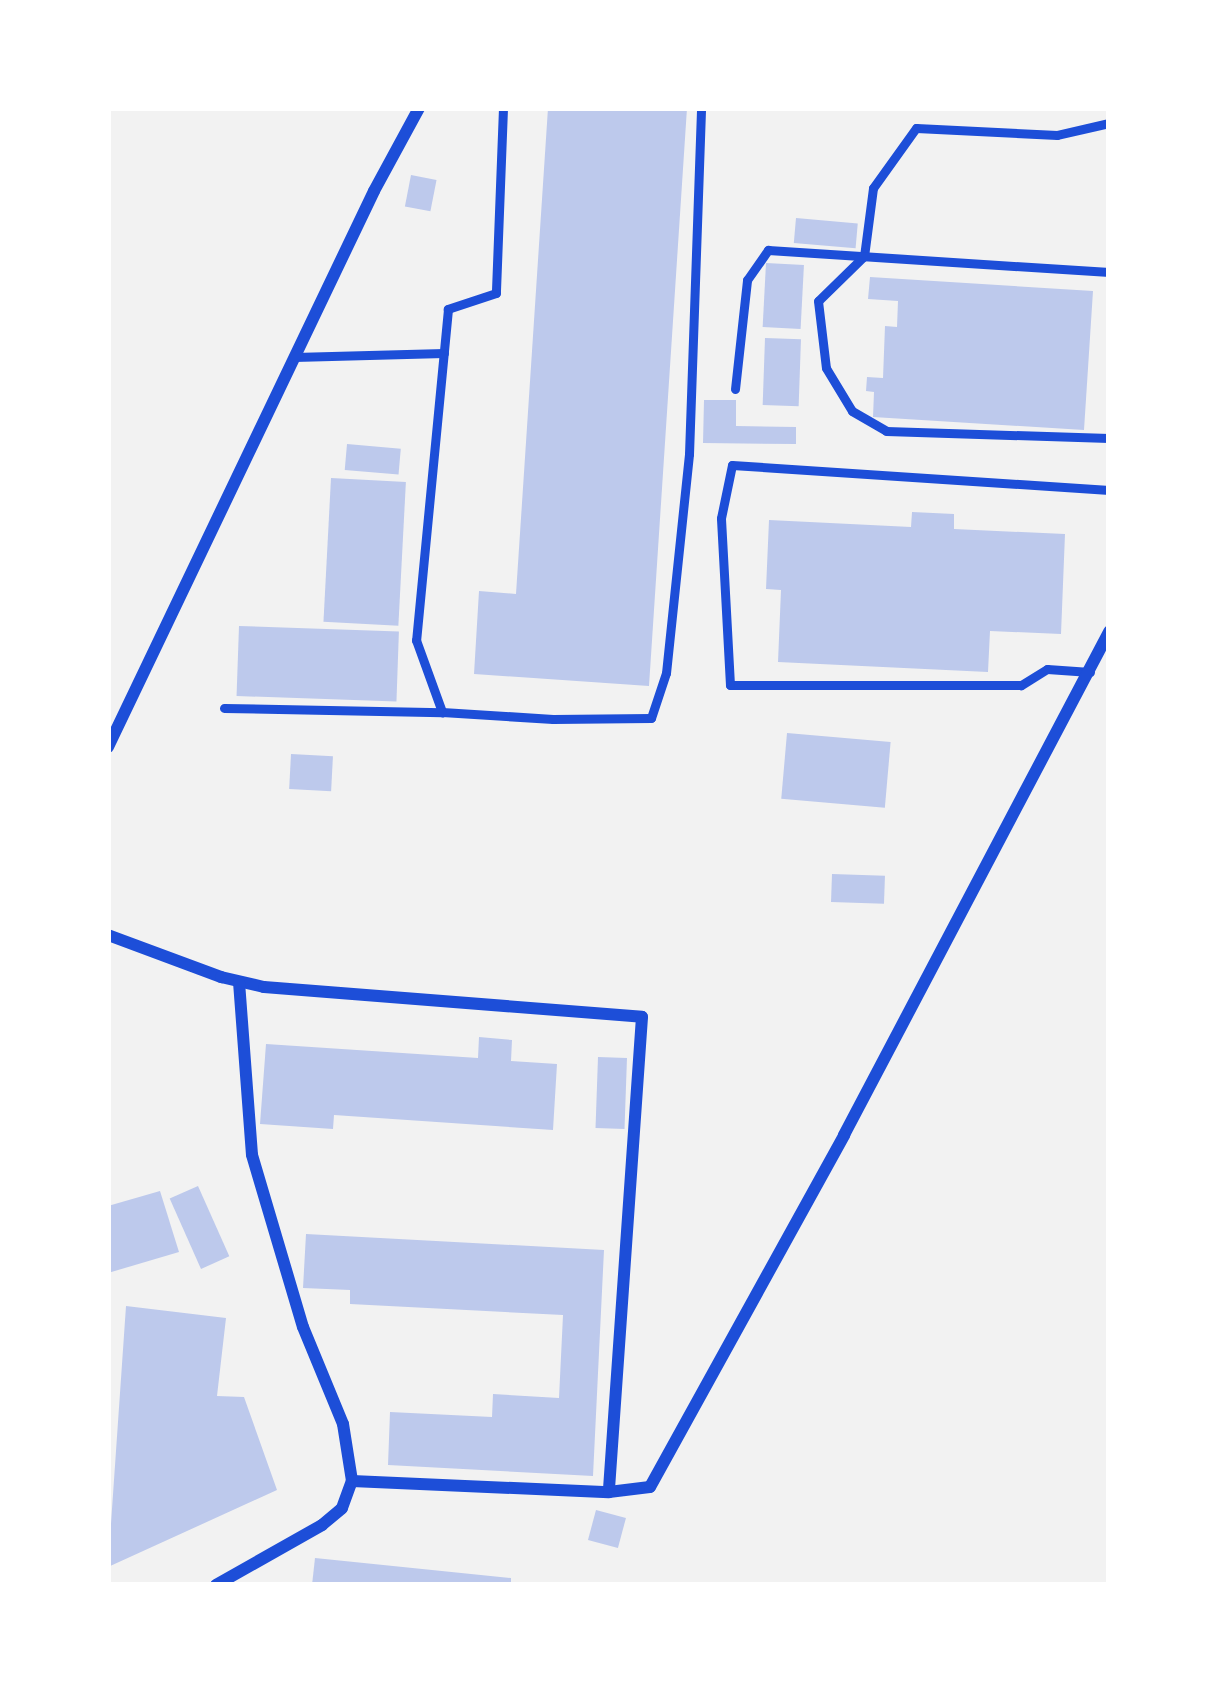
<!DOCTYPE html>
<style>
body{margin:0}
#map{position:relative;width:1217px;height:1693px;overflow:hidden;background:#f2f2f2;font-family:"DejaVu Sans",sans-serif}
div>[style]{position:absolute}
[style*='--x']{left:calc(var(--x)*1px);top:calc(var(--y)*1px);width:calc(var(--w)*1px);rotate:calc(var(--a)*1deg)}
.building>*{inset:0;background:#bdc9ec;transform-origin:0 0}
.service>*{height:9px;margin:-4.5px;padding:0 4.5px;transform-origin:4.5px;border-radius:4.5px;background:#1d4ed8}
.minor>*{height:12px;margin:-6px;padding:0 6px;transform-origin:6px;border-radius:6px;background:#1d4ed8}
span{translate:-50% -50%;white-space:nowrap;text-align:center;line-height:1.15;-webkit-text-stroke:9px #fff;paint-order:stroke}
.frame{position:absolute;inset:0;border:111px solid #fff;pointer-events:none}
</style>
<div id="map">
<div class="building">
<i style="clip-path:polygon(548px 108px,687px 108px,649px 686px,474px 674px,479px 591px,516px 594px)"></i>
<i style="left:411px;top:175px;width:26px;height:32px;rotate:11deg"></i>
<i style="left:796px;top:218px;width:62px;height:25px;rotate:5deg"></i>
<i style="left:766px;top:263px;width:38px;height:64px;rotate:3deg"></i>
<i style="clip-path:polygon(870px 277px,1093px 291px,1084px 430px,873px 417px,874px 392px,866px 391px,867px 377px,883px 378px,885px 326px,897px 327px,898px 301px,868px 299px)"></i>
<i style="left:765px;top:338px;width:36px;height:67px;rotate:2deg"></i>
<i style="clip-path:polygon(704px 400px,736px 400px,736px 426px,796px 427px,796px 444px,703px 443px)"></i>
<i style="left:347px;top:444px;width:54px;height:26px;rotate:5deg"></i>
<i style="left:331px;top:478px;width:75px;height:144px;rotate:3deg"></i>
<i style="clip-path:polygon(912px 512px,954px 514px,954px 529px,1065px 534px,1061px 634px,990px 631px,988px 672px,778px 662px,781px 590px,766px 589px,769px 520px,911px 527px)"></i>
<i style="left:239px;top:626px;width:160px;height:70px;rotate:2deg"></i>
<i style="left:787px;top:733px;width:104px;height:66px;rotate:5deg"></i>
<i style="left:291px;top:754px;width:42px;height:35px;rotate:3deg"></i>
<i style="left:832px;top:874px;width:53px;height:28px;rotate:2deg"></i>
<i style="clip-path:polygon(479px 1037px,512px 1040px,511px 1061px,557px 1064px,553px 1130px,334px 1115px,333px 1129px,260px 1124px,266px 1044px,478px 1058px)"></i>
<i style="left:598px;top:1057px;width:29px;height:71px;rotate:2deg"></i>
<i style="left:198px;top:1186px;width:77px;height:31px;rotate:66deg"></i>
<i style="clip-path:polygon(160px 1191px,179px 1252px,108px 1273px,108px 1206px)"></i>
<i style="clip-path:polygon(306px 1234px,604px 1250px,593px 1476px,388px 1465px,390px 1412px,492px 1417px,493px 1394px,559px 1398px,563px 1315px,350px 1304px,350px 1290px,303px 1288px)"></i>
<i style="clip-path:polygon(126px 1306px,226px 1318px,217px 1396px,244px 1397px,277px 1490px,108px 1567px)"></i>
<i style="left:596px;top:1510px;width:31px;height:31px;rotate:15deg"></i>
<i style="clip-path:polygon(315px 1558px,511px 1578px,511px 1585px,312px 1585px)"></i>
</div>
<div class="service">
<i style="--x:503;--y:108;--w:185;--a:92.2"></i>
<i style="--x:496;--y:293;--w:51;--a:161.6"></i>
<i style="--x:448;--y:309;--w:333;--a:95.5"></i>
<i style="--x:416;--y:640;--w:77;--a:70.1"></i>
<i style="--x:442;--y:712;--w:111;--a:3.6"></i>
<i style="--x:553;--y:719;--w:98;--a:-0.6"></i>
<i style="--x:651;--y:718;--w:47;--a:-71.6"></i>
<i style="--x:666;--y:673;--w:220;--a:-84"></i>
<i style="--x:689;--y:454;--w:346;--a:-88"></i>
<i style="--x:1109;--y:123;--w:53;--a:167"></i>
<i style="--x:1057;--y:135;--w:141;--a:-177.2"></i>
<i style="--x:916;--y:128;--w:74;--a:125.6"></i>
<i style="--x:873;--y:188;--w:69;--a:97.5"></i>
<i style="--x:864;--y:256;--w:64;--a:135.6"></i>
<i style="--x:818;--y:301;--w:67;--a:83.2"></i>
<i style="--x:826;--y:368;--w:50;--a:58.8"></i>
<i style="--x:852;--y:411;--w:39;--a:30"></i>
<i style="--x:886;--y:431;--w:223;--a:1.8"></i>
<i style="--x:294;--y:357;--w:150;--a:-1.5"></i>
<i style="--x:735;--y:389;--w:110;--a:-83.7"></i>
<i style="--x:747;--y:280;--w:37;--a:-55"></i>
<i style="--x:768;--y:250;--w:342;--a:3.7"></i>
<i style="--x:1090;--y:672;--w:43;--a:-176"></i>
<i style="--x:1047;--y:669;--w:31;--a:148"></i>
<i style="--x:1021;--y:685;--w:291;--a:180"></i>
<i style="--x:730;--y:685;--w:167;--a:-93.1"></i>
<i style="--x:721;--y:518;--w:54;--a:-78.3"></i>
<i style="--x:732;--y:465;--w:378;--a:3.8"></i>
<i style="--x:224;--y:708;--w:218;--a:1.1"></i>
</div>
<div class="minor">
<i style="--x:108;--y:747;--w:616;--a:-64.43"></i>
<i style="--x:374;--y:191;--w:94;--a:-61.5"></i>
<i style="--x:108;--y:935;--w:121;--a:20.4"></i>
<i style="--x:221;--y:977;--w:44;--a:13.1"></i>
<i style="--x:264;--y:987;--w:379;--a:4.5"></i>
<i style="--x:642;--y:1017;--w:476;--a:94"></i>
<i style="--x:239;--y:982;--w:173;--a:85.7"></i>
<i style="--x:252;--y:1155;--w:179;--a:73.5"></i>
<i style="--x:303;--y:1327;--w:105;--a:67.6"></i>
<i style="--x:343;--y:1424;--w:58;--a:81"></i>
<i style="--x:216;--y:1585;--w:122;--a:-29.5"></i>
<i style="--x:322;--y:1525;--w:26;--a:-40"></i>
<i style="--x:342;--y:1508;--w:29;--a:-70"></i>
<i style="--x:352;--y:1481;--w:257;--a:2.5"></i>
<i style="--x:609;--y:1492;--w:41;--a:-7"></i>
<i style="--x:650;--y:1487;--w:402;--a:-61.1"></i>
<i style="--x:844;--y:1135;--w:569;--a:-62.22"></i>
</div>
<div class="frame"></div>
</div>
